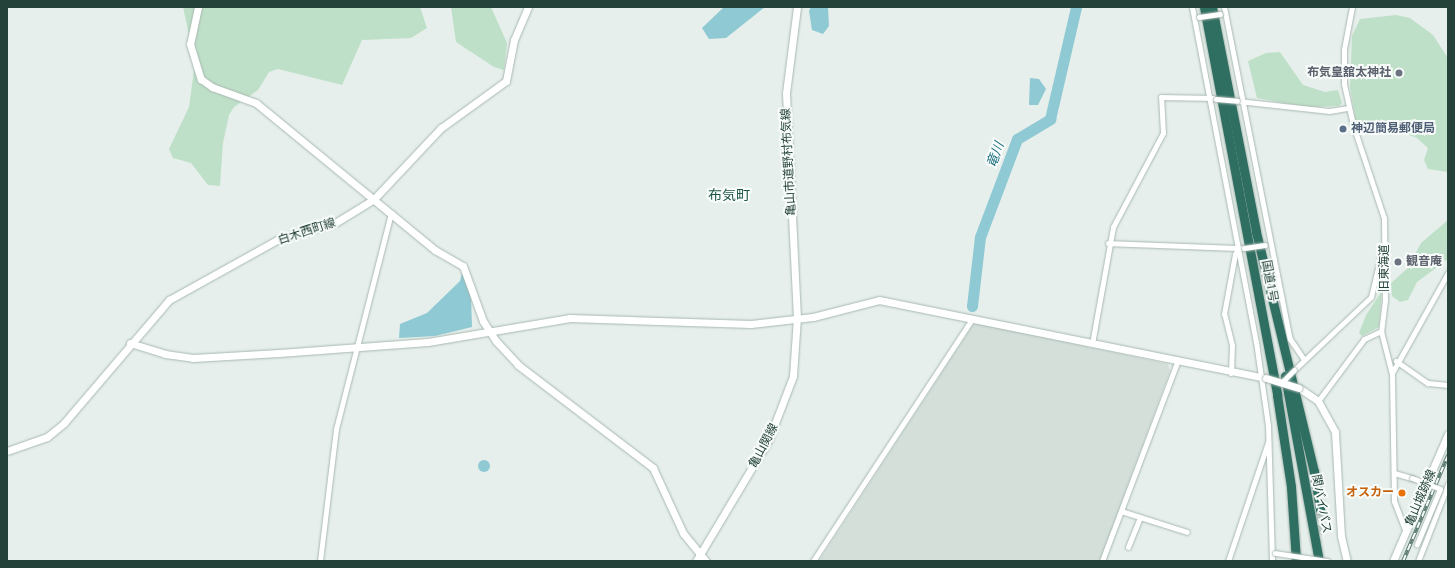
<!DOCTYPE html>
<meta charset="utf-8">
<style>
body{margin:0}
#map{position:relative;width:1455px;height:568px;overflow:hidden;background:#e6efeb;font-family:"Roboto Condensed","Noto Sans JP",sans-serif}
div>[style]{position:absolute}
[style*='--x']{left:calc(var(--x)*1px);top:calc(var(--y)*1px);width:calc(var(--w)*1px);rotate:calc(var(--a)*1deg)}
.built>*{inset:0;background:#d4dfda}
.green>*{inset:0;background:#bfe0c8}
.water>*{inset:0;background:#8ec9d4}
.round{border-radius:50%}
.river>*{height:11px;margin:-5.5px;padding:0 5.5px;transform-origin:5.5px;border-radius:5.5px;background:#8ec9d4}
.highway-tunnel>*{height:9px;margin-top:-4.5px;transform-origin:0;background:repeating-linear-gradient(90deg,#bfccc8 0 9px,transparent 0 13.5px)}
.roads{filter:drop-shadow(0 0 1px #a8b8b2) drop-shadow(0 0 1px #a8b8b2)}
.street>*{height:5px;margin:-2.5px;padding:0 2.5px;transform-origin:2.5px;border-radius:2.5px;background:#fff}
.secondary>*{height:7px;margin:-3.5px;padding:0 3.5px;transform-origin:3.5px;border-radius:3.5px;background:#fff}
.highway>*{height:9px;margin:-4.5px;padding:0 4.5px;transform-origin:4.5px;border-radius:4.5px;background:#2f6f62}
.rail>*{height:3.5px;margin-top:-1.75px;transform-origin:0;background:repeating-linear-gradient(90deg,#f7fbf9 0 6px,#5f7d75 0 12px);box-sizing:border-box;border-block:1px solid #5f7d75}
.bridges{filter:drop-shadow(0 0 1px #a8b8b2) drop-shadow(0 0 1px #a8b8b2)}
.street-bridge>*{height:5px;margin:-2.5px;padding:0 2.5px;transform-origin:2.5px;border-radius:2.5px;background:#fff}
.secondary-bridge>*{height:7px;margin:-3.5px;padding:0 3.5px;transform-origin:3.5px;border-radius:3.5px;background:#fff}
.dots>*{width:11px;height:11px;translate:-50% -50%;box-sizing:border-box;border:2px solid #f7fbf9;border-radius:50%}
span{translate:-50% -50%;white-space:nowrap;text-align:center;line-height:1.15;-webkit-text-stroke:4px #f7fbf9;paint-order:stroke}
.worship-label{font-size:12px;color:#5b616d;font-weight:700}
.right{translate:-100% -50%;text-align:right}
.left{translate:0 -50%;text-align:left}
.service-label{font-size:12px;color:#4e5e75;font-weight:700}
.street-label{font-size:12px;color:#24423a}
.food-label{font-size:12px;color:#c56008;font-weight:700}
.water-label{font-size:13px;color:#1c6f80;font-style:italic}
.quarter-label{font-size:14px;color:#1f5548}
.frame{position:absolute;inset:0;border:8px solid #24423a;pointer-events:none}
</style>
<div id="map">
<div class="built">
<i style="clip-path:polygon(978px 323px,1168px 364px,1170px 371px,1100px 561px,819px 561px,973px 325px)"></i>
</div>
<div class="green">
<i style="clip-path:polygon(183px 7px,420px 7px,427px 28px,411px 38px,362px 40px,342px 85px,278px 69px,269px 72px,258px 90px,234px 107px,229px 115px,223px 143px,220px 186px,208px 185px,191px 163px,173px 158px,169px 149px,189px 107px,195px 63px)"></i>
<i style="clip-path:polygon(451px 7px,491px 7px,507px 43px,504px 70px,494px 67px,456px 42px)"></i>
<i style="clip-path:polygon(1396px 15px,1410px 18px,1433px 35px,1448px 58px,1448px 172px,1428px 169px,1424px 160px,1428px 148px,1417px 138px,1393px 129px,1357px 127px,1350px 87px,1352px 36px,1360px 19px)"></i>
<i style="clip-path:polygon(1280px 52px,1303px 85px,1325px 92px,1338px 90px,1342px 103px,1339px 106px,1306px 107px,1257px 98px,1248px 61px,1266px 53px)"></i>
<i style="clip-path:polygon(1448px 220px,1448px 259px,1417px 282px,1408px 300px,1400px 302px,1392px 296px,1391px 283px,1408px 268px,1421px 243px)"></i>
<i style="clip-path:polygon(1382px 291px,1379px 327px,1362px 336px,1359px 333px,1366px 315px)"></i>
</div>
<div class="water">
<i style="clip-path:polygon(724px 7px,765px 7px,726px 38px,709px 39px,702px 28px)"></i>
<i style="clip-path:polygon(811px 7px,828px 7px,829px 26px,823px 34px,812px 30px,809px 11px)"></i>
<i style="clip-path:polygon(1030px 78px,1039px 79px,1046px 89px,1038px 105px,1029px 105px)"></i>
<i style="clip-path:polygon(462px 273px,471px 296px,472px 327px,435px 336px,399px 338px,400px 324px,427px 313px,460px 281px)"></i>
<i class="round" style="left:478px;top:460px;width:12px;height:12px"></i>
</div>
<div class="river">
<i style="--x:972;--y:306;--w:69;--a:-83.4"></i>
<i style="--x:980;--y:237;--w:105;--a:-69.3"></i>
<i style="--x:1017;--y:139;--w:39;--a:-31"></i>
<i style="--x:1050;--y:119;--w:115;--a:-76.9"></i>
</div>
<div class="highway-tunnel">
<i style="--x:1316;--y:547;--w:37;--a:-84"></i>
</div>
<div class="roads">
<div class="street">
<i style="--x:1192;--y:7;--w:341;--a:79.2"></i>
<i style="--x:1256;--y:342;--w:84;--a:81.8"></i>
<i style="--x:1268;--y:425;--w:136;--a:88.3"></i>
<i style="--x:1224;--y:7;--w:338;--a:78.8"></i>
<i style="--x:1290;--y:339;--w:25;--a:56"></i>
<i style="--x:1352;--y:7;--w:43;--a:100.8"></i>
<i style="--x:1344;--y:49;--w:35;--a:90"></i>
<i style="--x:1344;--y:84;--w:42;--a:77.6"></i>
<i style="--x:1353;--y:125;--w:98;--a:71.6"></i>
<i style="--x:1384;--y:218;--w:82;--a:89.3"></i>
<i style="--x:1385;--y:300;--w:31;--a:97"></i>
<i style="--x:1381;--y:331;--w:44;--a:75.7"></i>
<i style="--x:1392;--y:374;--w:127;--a:89.1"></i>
<i style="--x:1394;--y:501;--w:33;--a:69"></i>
<i style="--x:1238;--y:101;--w:92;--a:6.3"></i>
<i style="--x:1329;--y:111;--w:20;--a:-9"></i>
<i style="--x:1108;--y:243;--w:133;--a:2.2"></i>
<i style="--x:1092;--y:344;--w:119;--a:-79.8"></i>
<i style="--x:1113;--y:227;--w:106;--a:-62"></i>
<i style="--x:1163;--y:133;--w:36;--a:-93"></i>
<i style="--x:1161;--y:97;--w:52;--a:1.1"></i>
<i style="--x:1396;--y:361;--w:39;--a:35"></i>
<i style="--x:1428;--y:383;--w:20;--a:6"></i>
<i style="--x:1294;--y:370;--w:106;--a:-43.5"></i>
<i style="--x:1371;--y:297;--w:51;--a:-76.5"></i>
<i style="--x:1231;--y:373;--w:28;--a:-88"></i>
<i style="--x:1232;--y:345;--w:32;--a:-104"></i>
<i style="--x:1224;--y:314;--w:61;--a:-79.6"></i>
<i style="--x:1235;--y:254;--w:7;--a:-56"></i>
<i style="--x:1392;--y:373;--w:115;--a:-60.8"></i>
<i style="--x:1318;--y:401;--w:77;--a:-53.4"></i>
<i style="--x:1364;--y:339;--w:19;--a:-25"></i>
<i style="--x:1394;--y:473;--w:19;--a:16"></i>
<i style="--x:1121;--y:511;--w:69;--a:17.7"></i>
<i style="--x:1128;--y:547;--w:31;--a:-68"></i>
<i style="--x:320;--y:561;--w:133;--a:-83.1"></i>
<i style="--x:336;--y:429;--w:223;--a:-75.7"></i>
<i style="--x:813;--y:561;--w:290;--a:-56.7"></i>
<i style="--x:1102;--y:561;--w:213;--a:-69.3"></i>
<i style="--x:1228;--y:561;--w:126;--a:-71.4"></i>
<i style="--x:1418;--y:561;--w:83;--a:-68.7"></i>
</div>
<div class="secondary">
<i style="--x:198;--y:7;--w:38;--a:102"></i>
<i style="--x:190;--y:44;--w:37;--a:73"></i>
<i style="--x:201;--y:79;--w:14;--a:36"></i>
<i style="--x:212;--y:87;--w:47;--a:20"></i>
<i style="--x:256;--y:103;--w:232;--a:39.4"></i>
<i style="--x:435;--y:250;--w:32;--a:30"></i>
<i style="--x:463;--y:266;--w:59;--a:70"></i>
<i style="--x:483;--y:321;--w:24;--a:57"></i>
<i style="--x:496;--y:341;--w:33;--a:47"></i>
<i style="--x:518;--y:365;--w:170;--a:37.3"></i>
<i style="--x:653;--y:468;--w:72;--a:65.2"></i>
<i style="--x:683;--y:533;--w:36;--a:51"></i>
<i style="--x:130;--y:343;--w:37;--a:17"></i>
<i style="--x:165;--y:354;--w:28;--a:8"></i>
<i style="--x:193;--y:358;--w:86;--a:-3.3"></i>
<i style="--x:279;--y:353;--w:149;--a:-4.2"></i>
<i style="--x:428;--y:342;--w:144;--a:-9.6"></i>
<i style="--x:570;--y:318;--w:181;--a:1.9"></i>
<i style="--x:751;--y:324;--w:62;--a:-6.4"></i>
<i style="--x:813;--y:317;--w:68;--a:-14.4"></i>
<i style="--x:879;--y:300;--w:395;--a:11.4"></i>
<i style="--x:1299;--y:388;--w:23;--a:34"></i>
<i style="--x:1318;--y:401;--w:35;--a:61"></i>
<i style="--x:1335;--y:432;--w:104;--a:86.7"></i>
<i style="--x:1341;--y:536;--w:26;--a:77"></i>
<i style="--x:7;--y:451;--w:42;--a:-19.3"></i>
<i style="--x:47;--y:437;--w:22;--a:-39"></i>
<i style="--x:64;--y:423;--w:162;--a:-49.5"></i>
<i style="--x:169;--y:300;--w:124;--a:-29.1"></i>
<i style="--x:277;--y:240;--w:60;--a:-16.3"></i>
<i style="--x:335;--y:223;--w:46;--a:-31.6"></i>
<i style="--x:374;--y:199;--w:98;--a:-46.7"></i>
<i style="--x:441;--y:128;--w:80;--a:-35.9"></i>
<i style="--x:506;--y:81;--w:42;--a:-79"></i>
<i style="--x:514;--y:40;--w:36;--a:-67"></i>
<i style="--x:696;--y:561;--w:142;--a:-59.1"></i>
<i style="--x:769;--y:439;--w:67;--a:-69.1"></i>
<i style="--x:793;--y:376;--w:58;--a:-86.1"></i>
<i style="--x:797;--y:318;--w:225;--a:-92.8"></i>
<i style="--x:786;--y:93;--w:87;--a:-82.7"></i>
<i style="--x:1393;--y:561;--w:138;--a:-66.6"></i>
</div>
<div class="highway">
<i style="--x:1204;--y:7;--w:395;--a:79.3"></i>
<i style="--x:1277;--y:395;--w:93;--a:81.3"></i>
<i style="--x:1291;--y:487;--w:74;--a:86.1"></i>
<i style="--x:1212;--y:7;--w:229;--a:78.9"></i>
<i style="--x:1256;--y:232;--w:246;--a:76.4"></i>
<i style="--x:1314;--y:471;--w:39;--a:81"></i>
<i style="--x:1285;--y:376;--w:188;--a:79.6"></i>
</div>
</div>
<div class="rail">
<i style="--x:1403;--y:561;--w:115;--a:-67"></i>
</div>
<div class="bridges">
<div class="street-bridge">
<i style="--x:1199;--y:17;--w:21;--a:-8"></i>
<i style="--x:1216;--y:99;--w:21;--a:5"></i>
<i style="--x:1244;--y:248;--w:21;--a:-8"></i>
<i style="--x:1282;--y:382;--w:17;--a:-45"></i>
<i style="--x:1412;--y:478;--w:30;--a:21"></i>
<i style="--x:1440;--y:489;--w:60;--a:112.7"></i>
<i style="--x:1275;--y:553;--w:53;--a:8.7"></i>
</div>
<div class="secondary-bridge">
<i style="--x:1266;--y:378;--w:34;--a:17"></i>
</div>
</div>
<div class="dots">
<i style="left:1399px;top:73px;background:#6b7280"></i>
<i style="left:1343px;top:129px;background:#5c6f8a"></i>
<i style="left:1398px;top:262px;background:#6b7280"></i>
<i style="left:1402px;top:493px;background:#e8710a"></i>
</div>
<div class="worship-label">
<span class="right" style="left:1391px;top:73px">布気皇舘太神社</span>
<span class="left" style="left:1406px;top:262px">観音庵</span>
</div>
<div class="service-label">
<span class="left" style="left:1351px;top:129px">神辺簡易郵便局</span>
</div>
<div class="street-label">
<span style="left:789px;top:162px;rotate:-93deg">亀山市道野村布気線</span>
<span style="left:307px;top:232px;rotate:-18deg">白木西町線</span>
<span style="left:1385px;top:268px;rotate:-90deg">旧東海道</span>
<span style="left:1269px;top:281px;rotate:80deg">国道1号</span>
<span style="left:764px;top:446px;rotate:-62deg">亀山関線</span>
<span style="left:1421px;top:498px;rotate:-67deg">亀山城跡線</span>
<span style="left:1321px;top:504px;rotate:79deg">関バイパス</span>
</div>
<div class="food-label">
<span class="right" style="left:1394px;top:493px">オスカー</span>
</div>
<div class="water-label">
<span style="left:996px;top:155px;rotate:-70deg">竜川</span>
</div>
<div class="quarter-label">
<span style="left:729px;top:195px">布気町</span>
</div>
<div class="frame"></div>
</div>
